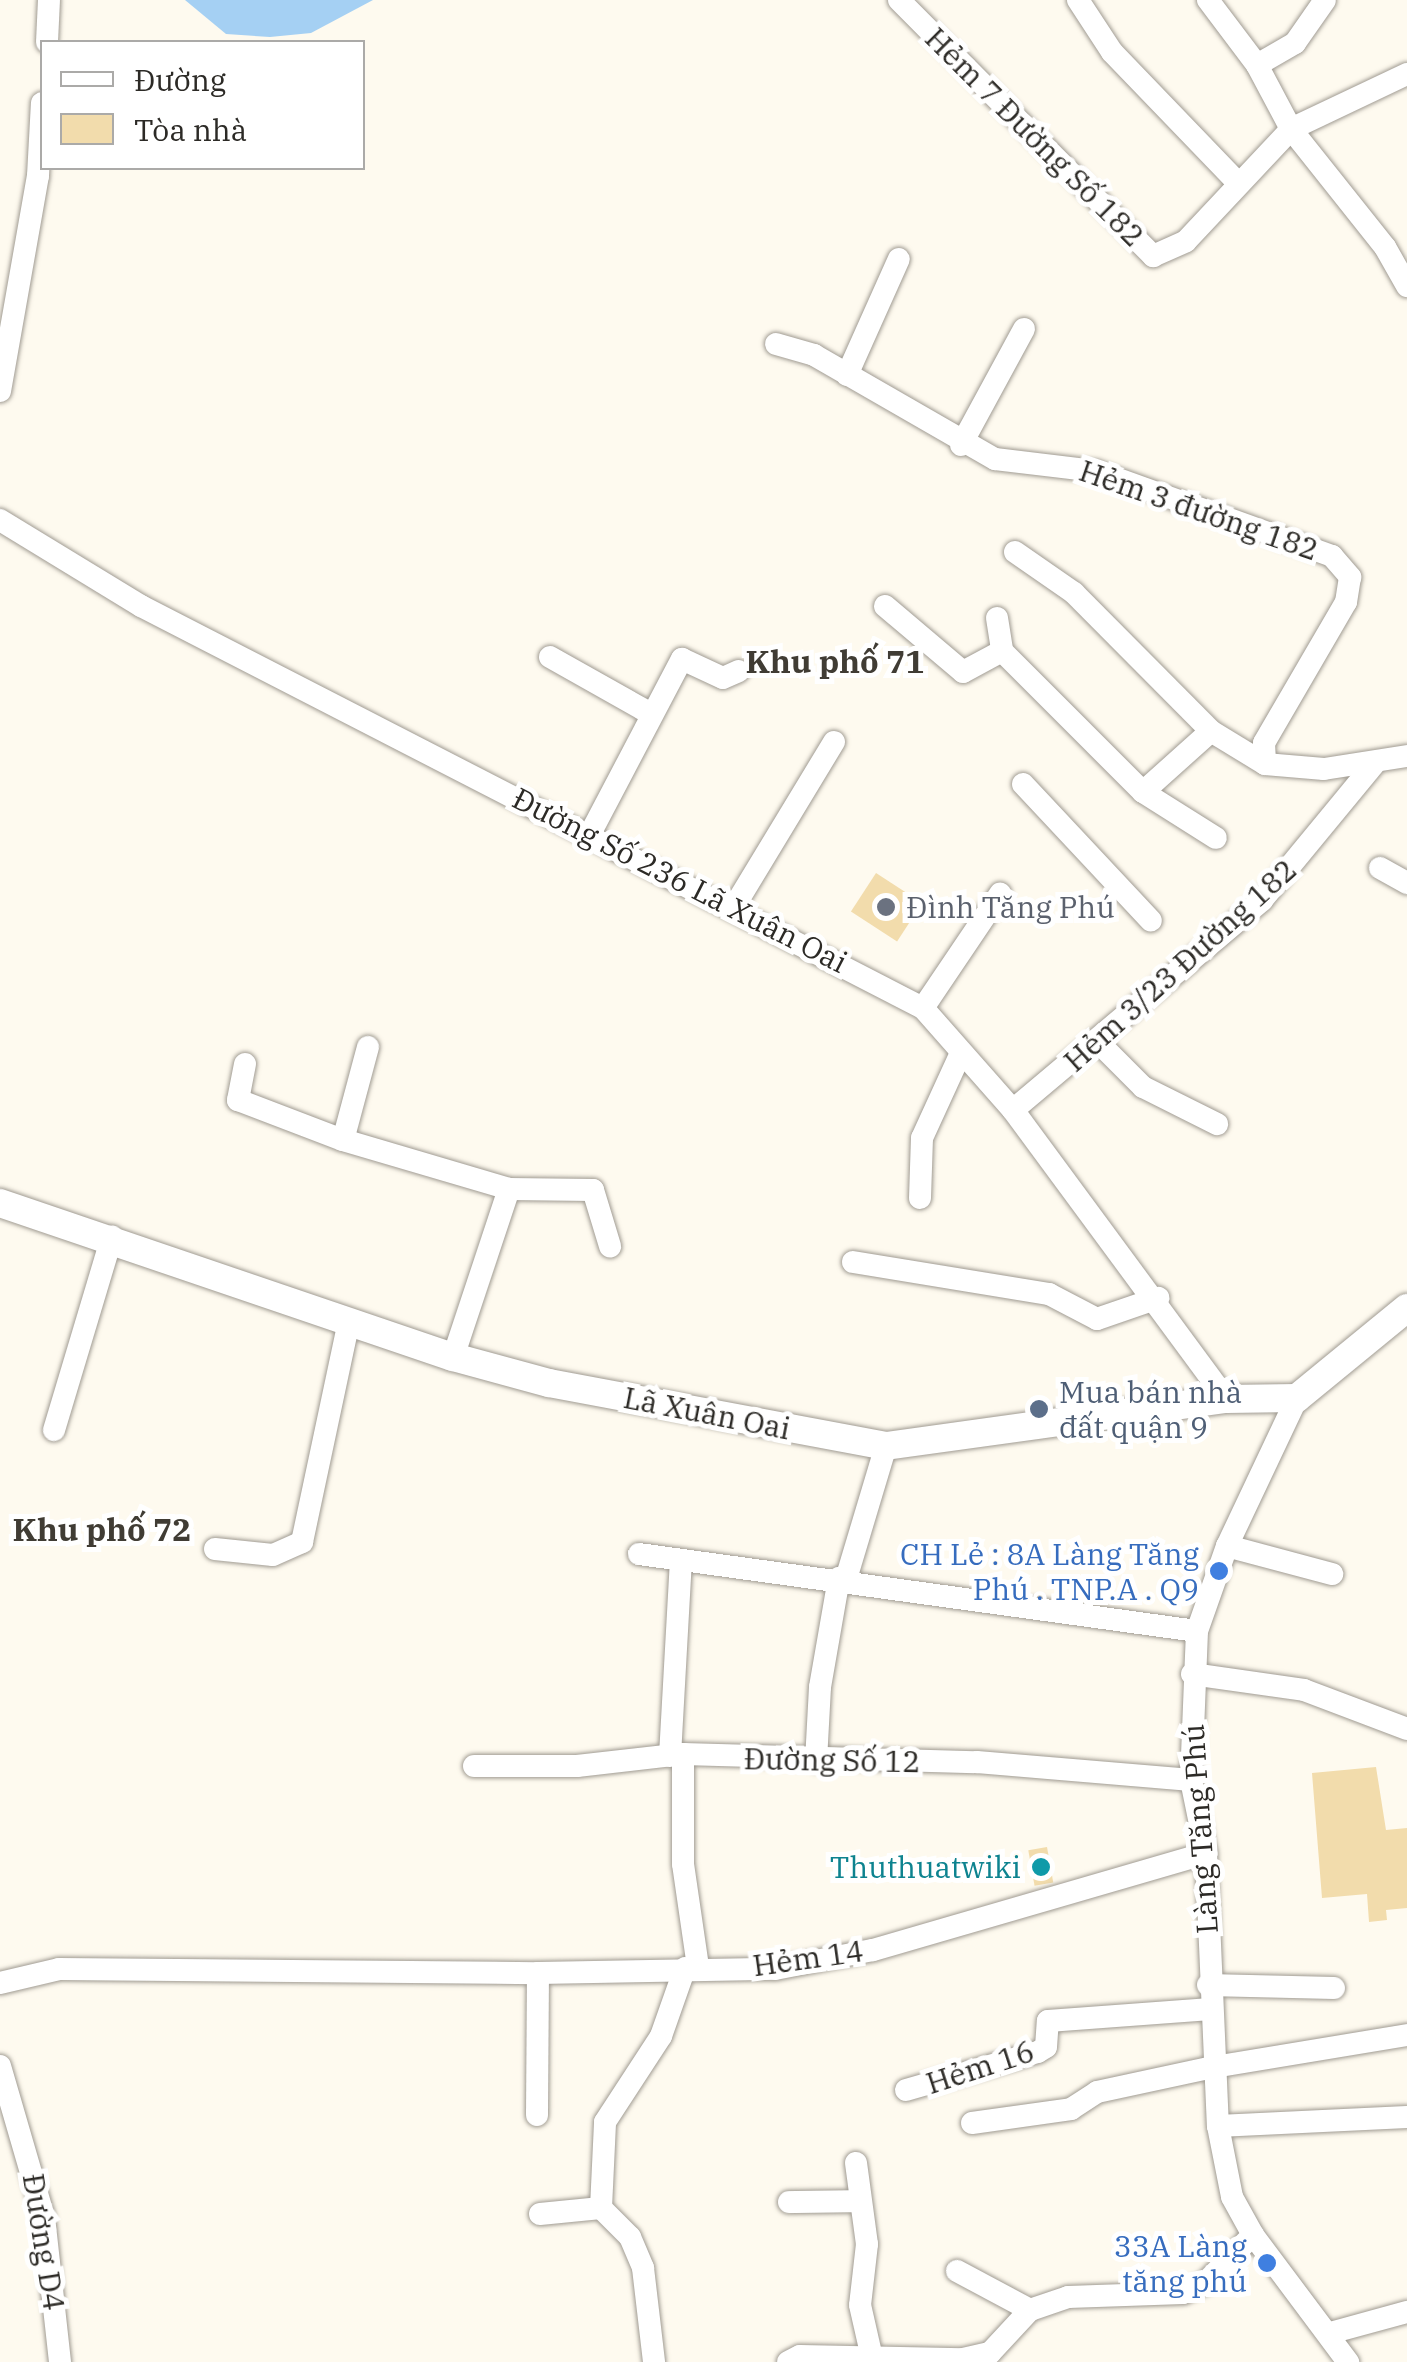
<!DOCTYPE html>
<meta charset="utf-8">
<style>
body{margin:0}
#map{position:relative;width:1407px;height:2362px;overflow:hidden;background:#fefaef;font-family:"IBM Plex Serif",serif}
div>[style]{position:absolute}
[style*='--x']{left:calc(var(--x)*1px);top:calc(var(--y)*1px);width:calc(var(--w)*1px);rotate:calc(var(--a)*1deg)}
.water>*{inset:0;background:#a5d0f3}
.building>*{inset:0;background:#f2dcac;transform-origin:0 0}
.roads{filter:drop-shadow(0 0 2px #a09b92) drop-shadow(0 0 2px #a09b92)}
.minor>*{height:22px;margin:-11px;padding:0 11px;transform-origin:11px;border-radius:11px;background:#fff}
.major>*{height:28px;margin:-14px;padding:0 14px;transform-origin:14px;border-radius:14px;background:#fff}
.dots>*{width:28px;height:28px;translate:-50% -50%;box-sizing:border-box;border:5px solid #fff;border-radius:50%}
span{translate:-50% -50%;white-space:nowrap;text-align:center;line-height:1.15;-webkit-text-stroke:10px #fff;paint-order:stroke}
.street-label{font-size:30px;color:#2c2a26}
.worship-label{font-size:30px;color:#5b616d}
.left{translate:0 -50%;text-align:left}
.service-label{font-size:30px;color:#4e5e75}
.shop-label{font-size:30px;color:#366cbe}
.right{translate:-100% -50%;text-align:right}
.culture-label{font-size:30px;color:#0d838f}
.neighbourhood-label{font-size:32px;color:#403c34;font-weight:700}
.legend{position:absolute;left:40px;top:40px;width:325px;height:130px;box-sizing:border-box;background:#fff;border:2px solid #abaaa8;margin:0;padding:12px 18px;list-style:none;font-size:30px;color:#2c2a26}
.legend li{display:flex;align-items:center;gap:20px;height:50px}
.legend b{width:50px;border:2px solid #abaaa8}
</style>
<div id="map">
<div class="water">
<i style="clip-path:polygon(185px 0,373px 0,311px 33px,270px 37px,226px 34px)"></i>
</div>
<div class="building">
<i style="left:876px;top:873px;width:55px;height:46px;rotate:33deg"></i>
<i style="clip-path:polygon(1376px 1767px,1386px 1830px,1407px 1828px,1407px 1908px,1386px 1910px,1387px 1920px,1369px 1922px,1367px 1894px,1322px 1898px,1312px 1773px)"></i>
<i style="left:1047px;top:1847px;width:36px;height:19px;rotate:80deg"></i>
</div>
<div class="roads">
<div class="minor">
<i style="--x:899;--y:0;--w:361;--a:45.2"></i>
<i style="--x:1153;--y:256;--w:36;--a:-24"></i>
<i style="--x:1186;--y:241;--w:154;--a:-46.8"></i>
<i style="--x:1291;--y:129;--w:151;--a:51.5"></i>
<i style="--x:1385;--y:247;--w:45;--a:60.6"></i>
<i style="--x:1078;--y:0;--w:62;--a:56.8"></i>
<i style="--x:1112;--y:52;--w:183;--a:46.1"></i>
<i style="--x:1208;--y:0;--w:81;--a:53"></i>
<i style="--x:1257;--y:65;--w:72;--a:62"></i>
<i style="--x:1291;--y:129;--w:128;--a:-25.4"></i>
<i style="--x:47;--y:42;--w:42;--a:-87.3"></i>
<i style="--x:1257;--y:65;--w:44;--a:-30.1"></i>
<i style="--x:1295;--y:43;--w:52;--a:-55.1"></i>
<i style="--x:776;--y:344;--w:40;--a:16"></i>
<i style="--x:814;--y:355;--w:209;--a:29.9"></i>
<i style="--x:995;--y:459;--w:102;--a:6.8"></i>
<i style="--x:1096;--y:471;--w:251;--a:19.8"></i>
<i style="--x:1332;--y:556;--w:28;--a:49"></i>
<i style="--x:1350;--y:577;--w:25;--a:99"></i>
<i style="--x:1346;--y:602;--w:163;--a:120.2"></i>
<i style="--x:1264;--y:743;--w:21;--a:87"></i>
<i style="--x:1265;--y:764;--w:59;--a:4.8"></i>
<i style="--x:1324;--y:769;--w:84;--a:-8.9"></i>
<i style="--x:847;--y:375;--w:127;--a:-65.9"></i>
<i style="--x:0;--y:391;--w:218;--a:-80"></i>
<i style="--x:38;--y:176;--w:73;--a:-86.9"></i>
<i style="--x:961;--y:445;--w:132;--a:-61.5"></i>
<i style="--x:0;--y:520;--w:165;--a:31.4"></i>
<i style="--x:141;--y:606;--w:879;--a:27.21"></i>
<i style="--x:923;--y:1008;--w:136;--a:48.6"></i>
<i style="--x:1013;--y:1110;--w:359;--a:53.6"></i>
<i style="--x:1015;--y:552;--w:72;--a:34.8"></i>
<i style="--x:1074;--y:593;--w:194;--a:45.2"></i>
<i style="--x:1211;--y:731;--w:63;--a:31.4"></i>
<i style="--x:885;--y:606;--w:102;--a:40.2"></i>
<i style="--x:963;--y:672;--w:44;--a:-28.3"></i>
<i style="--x:997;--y:618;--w:33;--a:81"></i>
<i style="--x:1002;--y:651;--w:199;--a:45"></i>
<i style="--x:1143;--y:792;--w:91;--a:-41.9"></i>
<i style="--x:550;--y:657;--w:116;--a:29.4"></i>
<i style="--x:1023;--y:784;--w:187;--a:46.9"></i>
<i style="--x:1143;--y:792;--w:86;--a:32.2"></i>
<i style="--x:590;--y:834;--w:198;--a:-62.3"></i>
<i style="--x:682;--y:659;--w:45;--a:24.9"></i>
<i style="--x:723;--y:678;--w:17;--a:-24"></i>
<i style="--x:1380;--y:868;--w:31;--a:29"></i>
<i style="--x:734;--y:907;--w:193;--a:-58.8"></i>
<i style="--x:923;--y:1008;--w:138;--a:-56"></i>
<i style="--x:1097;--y:1041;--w:65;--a:45"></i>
<i style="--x:1143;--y:1087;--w:83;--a:26.6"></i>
<i style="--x:368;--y:1047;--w:96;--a:105"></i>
<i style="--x:343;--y:1140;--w:173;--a:16.4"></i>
<i style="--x:509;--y:1189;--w:177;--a:108.4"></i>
<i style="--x:245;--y:1064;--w:37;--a:101"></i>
<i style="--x:238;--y:1100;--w:112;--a:20.9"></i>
<i style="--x:1013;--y:1110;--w:326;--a:-40.1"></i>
<i style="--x:1262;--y:900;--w:176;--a:-50.5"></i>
<i style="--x:509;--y:1189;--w:84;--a:0.7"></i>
<i style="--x:593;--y:1190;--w:59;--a:73.1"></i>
<i style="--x:920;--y:1198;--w:60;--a:-88.1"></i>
<i style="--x:922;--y:1138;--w:94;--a:-65.4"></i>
<i style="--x:853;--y:1262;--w:199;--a:9.3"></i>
<i style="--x:1049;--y:1294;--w:54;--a:27.5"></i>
<i style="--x:1097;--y:1319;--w:65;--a:-19"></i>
<i style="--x:1297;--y:1398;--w:164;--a:115.3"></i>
<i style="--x:1227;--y:1546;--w:90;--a:109.4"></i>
<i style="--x:1197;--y:1631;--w:149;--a:92.3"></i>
<i style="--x:1191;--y:1780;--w:75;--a:78.4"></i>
<i style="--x:1206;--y:1853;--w:273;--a:87.5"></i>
<i style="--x:1218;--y:2126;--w:72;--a:78.8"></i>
<i style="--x:1232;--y:2197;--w:43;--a:61.1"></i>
<i style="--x:1253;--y:2235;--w:159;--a:53.2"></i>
<i style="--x:54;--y:1430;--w:202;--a:-73.3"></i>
<i style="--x:1227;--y:1546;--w:109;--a:14.9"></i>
<i style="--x:215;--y:1549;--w:58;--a:5.9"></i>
<i style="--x:273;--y:1555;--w:32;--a:-24"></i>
<i style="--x:302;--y:1542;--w:226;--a:-78"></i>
<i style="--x:639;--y:1554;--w:563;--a:7.86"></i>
<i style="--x:846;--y:1579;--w:139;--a:-73.3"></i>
<i style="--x:1192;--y:1674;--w:113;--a:8.1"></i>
<i style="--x:1304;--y:1690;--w:110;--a:20.7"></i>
<i style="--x:683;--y:1754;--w:110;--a:90"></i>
<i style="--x:683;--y:1864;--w:104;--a:81.7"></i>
<i style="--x:670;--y:1756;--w:196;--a:-86.8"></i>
<i style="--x:816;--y:1761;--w:74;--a:-86.9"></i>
<i style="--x:820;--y:1687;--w:111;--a:-80.1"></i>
<i style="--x:474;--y:1766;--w:103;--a:0"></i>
<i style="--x:577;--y:1766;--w:107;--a:-6.5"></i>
<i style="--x:683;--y:1754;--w:294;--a:1.6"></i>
<i style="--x:977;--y:1762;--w:215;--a:4.8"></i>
<i style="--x:0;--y:1983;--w:61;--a:-13.3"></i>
<i style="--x:59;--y:1969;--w:479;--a:0.5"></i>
<i style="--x:1208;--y:1985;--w:126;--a:1.4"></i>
<i style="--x:0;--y:2066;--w:157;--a:73.8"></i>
<i style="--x:44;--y:2217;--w:146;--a:83.7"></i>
<i style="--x:906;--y:2090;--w:137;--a:-16.1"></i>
<i style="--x:1038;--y:2052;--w:9;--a:-32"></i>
<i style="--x:1046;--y:2047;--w:26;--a:-86"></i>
<i style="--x:1048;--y:2021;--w:163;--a:-4.2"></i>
<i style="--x:537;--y:2115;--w:142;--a:-89.6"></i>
<i style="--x:538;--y:1973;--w:237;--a:-1"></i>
<i style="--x:775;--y:1969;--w:100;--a:-11"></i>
<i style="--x:873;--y:1950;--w:347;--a:-16.2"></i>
<i style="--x:972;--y:2123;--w:100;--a:-8"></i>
<i style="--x:1071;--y:2109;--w:31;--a:-33"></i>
<i style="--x:1097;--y:2092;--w:120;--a:-12.1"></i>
<i style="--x:1214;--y:2067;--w:196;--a:-9.4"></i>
<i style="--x:1218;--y:2126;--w:189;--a:-2.7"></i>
<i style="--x:856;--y:2163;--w:82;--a:82.3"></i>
<i style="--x:867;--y:2244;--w:61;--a:96.5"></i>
<i style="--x:860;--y:2305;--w:54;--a:77.2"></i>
<i style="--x:789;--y:2202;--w:69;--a:-0.8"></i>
<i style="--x:601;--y:2208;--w:86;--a:-87.3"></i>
<i style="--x:605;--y:2122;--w:103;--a:-56.9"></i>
<i style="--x:661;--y:2036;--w:72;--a:-70.6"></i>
<i style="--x:540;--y:2214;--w:61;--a:-5.6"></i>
<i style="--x:601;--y:2208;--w:41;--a:45"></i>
<i style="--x:630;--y:2237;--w:34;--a:67"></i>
<i style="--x:643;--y:2268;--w:95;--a:83.3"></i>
<i style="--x:957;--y:2271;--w:83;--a:28.1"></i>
<i style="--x:1330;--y:2333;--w:80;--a:-15.3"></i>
<i style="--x:788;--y:2362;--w:13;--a:-27"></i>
<i style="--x:800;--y:2356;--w:163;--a:1.1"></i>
<i style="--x:963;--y:2359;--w:28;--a:-13"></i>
<i style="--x:990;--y:2353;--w:59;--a:-47.1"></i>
<i style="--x:1030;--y:2310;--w:40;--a:-18.9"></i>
<i style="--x:1068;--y:2297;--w:115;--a:-2"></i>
<i style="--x:1183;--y:2293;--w:24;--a:-24"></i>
<i style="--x:1205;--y:2283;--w:68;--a:-45"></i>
</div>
<div class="major">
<i style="--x:0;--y:1203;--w:478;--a:18.8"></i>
<i style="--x:453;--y:1357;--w:99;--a:15.2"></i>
<i style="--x:549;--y:1383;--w:343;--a:10.6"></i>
<i style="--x:886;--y:1446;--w:343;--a:-7.9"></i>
<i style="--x:1226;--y:1399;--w:71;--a:-0.8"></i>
<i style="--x:1297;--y:1398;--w:142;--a:-39.3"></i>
</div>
</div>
<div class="dots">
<i style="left:886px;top:907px;background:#6b7280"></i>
<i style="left:1039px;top:1409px;background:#5c6f8a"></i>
<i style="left:1219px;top:1571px;background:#3f7fe0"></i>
<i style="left:1041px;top:1867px;background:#0f9aa8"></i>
<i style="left:1267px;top:2263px;background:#3f7fe0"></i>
</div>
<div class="street-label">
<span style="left:1035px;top:137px;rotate:45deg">Hẻm 7 Đường Số 182</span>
<span style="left:1199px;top:510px;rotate:19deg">Hẻm 3 đường 182</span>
<span style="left:680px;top:880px;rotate:27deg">Đường Số 236 Lã Xuân Oai</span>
<span style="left:1180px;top:965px;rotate:-42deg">Hẻm 3/23 Đường 182</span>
<span style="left:707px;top:1413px;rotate:11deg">Lã Xuân Oai</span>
<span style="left:832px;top:1760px;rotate:1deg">Đường Số 12</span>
<span style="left:1200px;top:1829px;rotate:-94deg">Làng Tăng Phú</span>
<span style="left:808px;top:1958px;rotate:-8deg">Hẻm 14</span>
<span style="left:980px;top:2067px;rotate:-18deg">Hẻm 16</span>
<span style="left:44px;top:2242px;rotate:81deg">Đường D4</span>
</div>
<div class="worship-label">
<span class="left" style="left:906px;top:907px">Đình Tăng Phú</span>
</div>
<div class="service-label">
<span class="left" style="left:1059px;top:1409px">Mua bán nhà<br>đất quận 9</span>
</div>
<div class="shop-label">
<span class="right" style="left:1199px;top:1571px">CH Lẻ : 8A Làng Tăng<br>Phú . TNP.A . Q9</span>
<span class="right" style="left:1247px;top:2263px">33A Làng<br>tăng phú</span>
</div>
<div class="culture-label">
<span class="right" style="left:1021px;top:1867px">Thuthuatwiki</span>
</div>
<div class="neighbourhood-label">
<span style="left:835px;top:661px">Khu phố 71</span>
<span style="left:102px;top:1529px">Khu phố 72</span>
</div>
<ul class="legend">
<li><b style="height:12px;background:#fff"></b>Đường</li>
<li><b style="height:28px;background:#f2dcac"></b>Tòa nhà</li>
</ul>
</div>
